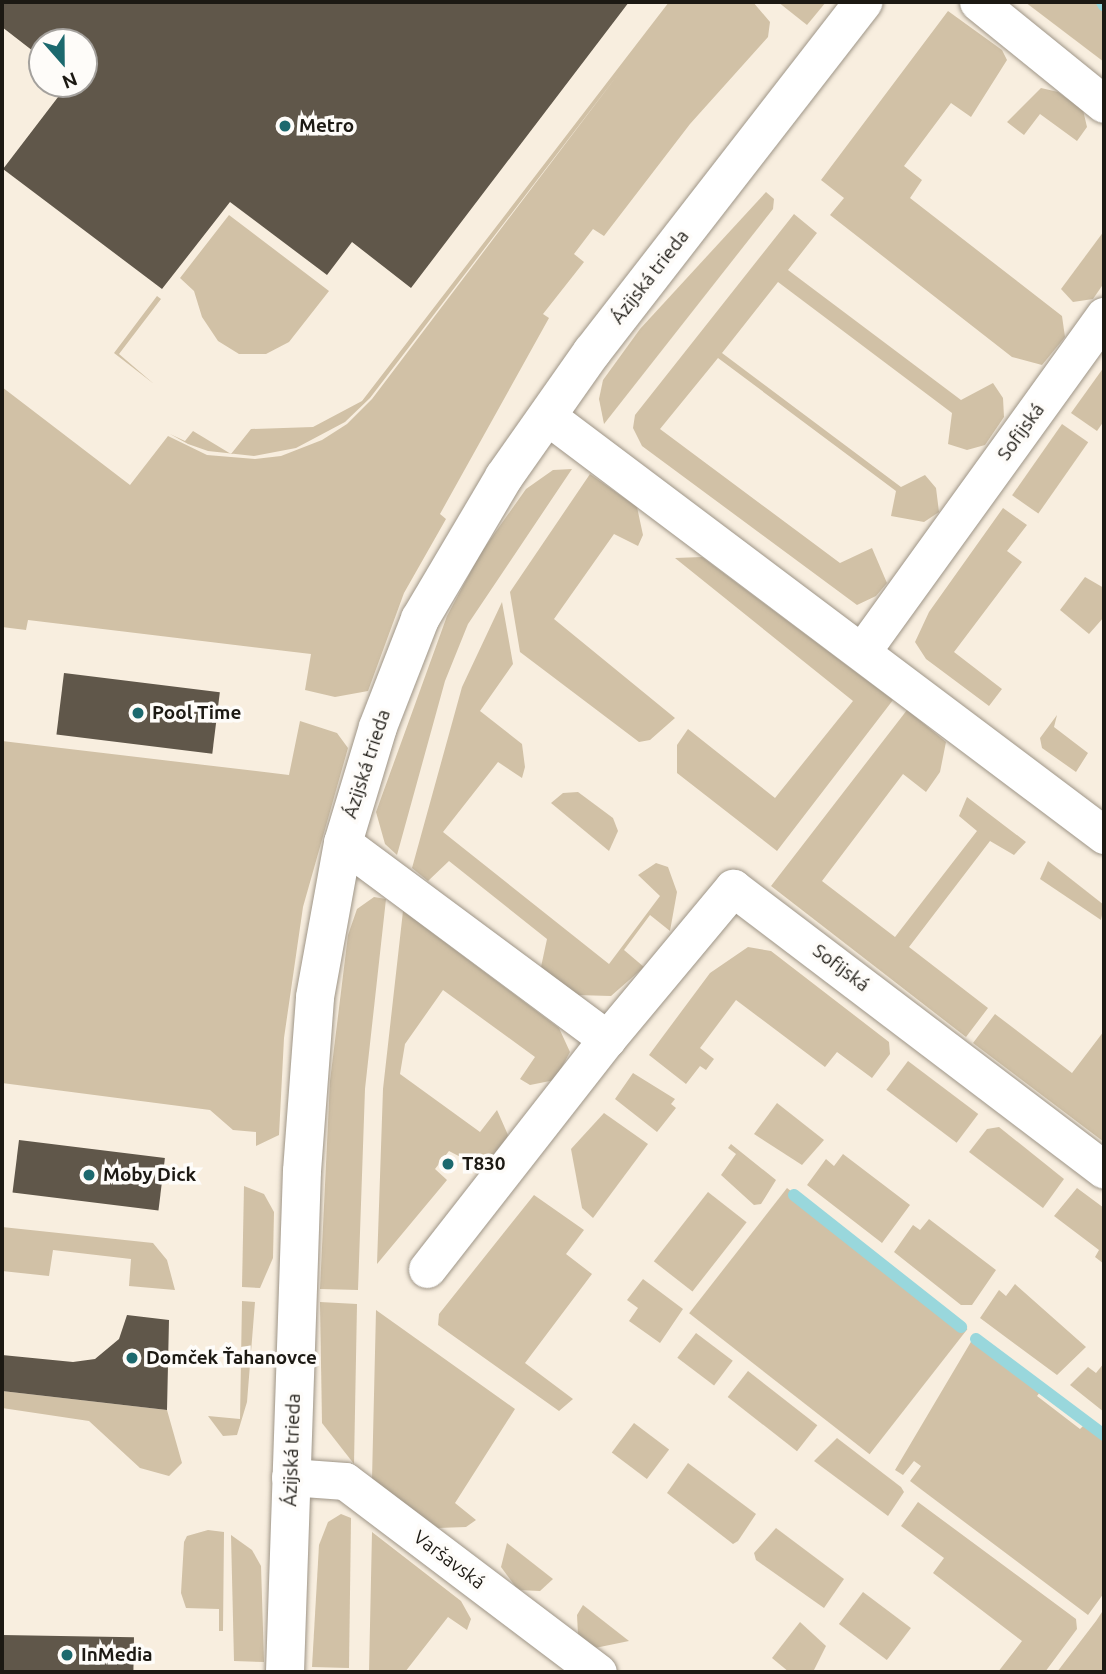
<!DOCTYPE html>
<meta charset="utf-8">
<style>
body{margin:0}
#map{position:relative;width:1106px;height:1674px;overflow:hidden;background:#f8eedf;font-family:Ubuntu,sans-serif}
div>[style]{position:absolute}
[style*='--x']{left:calc(var(--x)*1px);top:calc(var(--y)*1px);width:calc(var(--w)*1px);rotate:calc(var(--a)*1deg)}
.green>*{inset:0;background:#d1c1a6;transform-origin:0 0}
.stream>*{height:12px;margin:-6px;padding:0 6px;transform-origin:6px;border-radius:6px;background:#99d7dc}
.building>*{inset:0;background:#60574a;transform-origin:0 0}
.roads{filter:drop-shadow(0 0 2px #9e9587) drop-shadow(0 0 2px #9e9587)}
.street>*{height:37px;margin:-18.5px;padding:0 18.5px;transform-origin:18.5px;border-radius:18.5px;background:#fff}
.secondary>*{height:38px;margin:-19px;padding:0 19px;transform-origin:19px;border-radius:19px;background:#fff}
.dots>*{width:19px;height:19px;translate:-50% -50%;box-sizing:border-box;border:4px solid #fefcf9;border-radius:50%}
span{translate:-50% -50%;white-space:nowrap;text-align:center;line-height:1.15;-webkit-text-stroke:7px #fefcf9;paint-order:stroke}
.poi-label{font-size:19px;color:#1c1913;font-weight:700}
.left{translate:0 -50%;text-align:left}
.street-label{font-size:19px;color:#1c1913}
.frame{position:absolute;inset:0;border:4px solid #1c1913;pointer-events:none}
.north{position:absolute;left:28px;top:28px;width:70px;height:70px;box-sizing:border-box;background:#fefcf9;border:2px solid #a4a19d;border-radius:50%;rotate:159deg;font-size:19px;font-weight:700;line-height:28px;text-align:center;color:#1c1913}
.north::after{content:'';display:block;margin:auto;width:24px;height:32px;background:#1c696e;clip-path:polygon(50% 0,100% 100%,50% 72%,0 100%)}
</style>
<div id="map">
<div class="green">
<i style="clip-path:polygon(669px 2px,753px 2px,770px 22px,768px 37px,690px 124px,604px 236px,593px 229px,574px 254px,584px 262px,543px 314px,549px 318px,440px 514px,446px 519px,404px 593px,368px 691px,335px 697px,305px 690px,311px 654px,28px 620px,26px 630px,2px 627px,2px 387px,130px 485px,168px 436px,207px 455px,255px 459px,281px 456px,322px 440px,347px 424px,372px 399px,619px 73px,370px 398px,345px 422px,296px 448px,254px 456px,208px 451px,188px 444px,170px 434px,185px 441px,193px 431px,231px 454px,251px 429px,313px 427px,362px 401px)"></i>
<i style="clip-path:polygon(778px 2px,826px 2px,807px 25px)"></i>
<i style="clip-path:polygon(1025px 2px,1104px 2px,1104px 62px)"></i>
<i style="clip-path:polygon(948px 11px,1002px 50px,1007px 60px,971px 117px,951px 103px,904px 166px,922px 180px,910px 198px,1062px 316px,1065px 337px,1042px 365px,1012px 357px,830px 215px,844px 198px,821px 180px)"></i>
<i style="clip-path:polygon(1041px 88px,1058px 92px,1083px 110px,1087px 127px,1077px 141px,1040px 114px,1024px 135px,1007px 122px)"></i>
<i style="clip-path:polygon(766px 192px,774px 199px,773px 209px,604px 424px,599px 399px,603px 380px,640px 329px)"></i>
<i style="clip-path:polygon(794px 214px,817px 233px,788px 270px,961px 400px,993px 383px,1003px 398px,1004px 417px,985px 445px,967px 450px,948px 444px,952px 413px,778px 282px,722px 353px,901px 487px,925px 475px,936px 488px,939px 512px,924px 522px,891px 516px,896px 491px,718px 358px,660px 429px,840px 563px,872px 548px,887px 583px,876px 596px,857px 605px,642px 446px,633px 428px,635px 415px)"></i>
<i style="clip-path:polygon(229px 215px,329px 291px,289px 342px,266px 354px,239px 354px,218px 341px,202px 317px,194px 291px,180px 278px)"></i>
<i style="clip-path:polygon(1104px 231px,1104px 283px,1093px 299px,1073px 302px,1061px 289px)"></i>
<i style="clip-path:polygon(157px 296px,161px 299px,119px 354px,154px 384px,114px 353px)"></i>
<i style="clip-path:polygon(1104px 367px,1104px 421px,1097px 431px,1071px 413px)"></i>
<i style="left:1062px;top:424px;width:32px;height:87px;rotate:35deg"></i>
<i style="clip-path:polygon(572px 469px,468px 624px,445px 681px,397px 855px,385px 844px,376px 812px,447px 616px,480px 554px,526px 489px,553px 470px)"></i>
<i style="clip-path:polygon(590px 474px,637px 507px,643px 535px,638px 546px,614px 534px,554px 619px,675px 718px,650px 740px,639px 742px,520px 652px,510px 592px)"></i>
<i style="clip-path:polygon(1003px 508px,1027px 525px,1007px 551px,1022px 562px,954px 652px,1002px 689px,989px 706px,926px 659px,915px 642px,929px 612px)"></i>
<i style="clip-path:polygon(702px 557px,893px 700px,777px 851px,677px 773px,677px 745px,688px 729px,775px 798px,853px 701px,675px 558px)"></i>
<i style="clip-path:polygon(1085px 577px,1104px 588px,1104px 617px,1089px 634px,1060px 610px)"></i>
<i style="clip-path:polygon(502px 602px,513px 664px,480px 711px,522px 744px,525px 767px,522px 778px,498px 762px,443px 832px,609px 964px,660px 896px,638px 875px,656px 863px,668px 867px,677px 892px,670px 931px,650px 915px,624px 950px,644px 967px,611px 996px,576px 995px,541px 967px,547px 939px,449px 861px,428px 881px,412px 868px,462px 687px)"></i>
<i style="clip-path:polygon(907px 710px,946px 742px,940px 772px,926px 792px,903px 774px,822px 881px,895px 937px,977px 831px,959px 816px,967px 797px,1026px 842px,1014px 855px,990px 841px,909px 947px,988px 1008px,966px 1037px,771px 886px)"></i>
<i style="clip-path:polygon(1057px 715px,1054px 727px,1088px 753px,1076px 772px,1042px 748px,1040px 738px)"></i>
<i style="clip-path:polygon(300px 721px,337px 733px,348px 748px,303px 907px,284px 1038px,279px 1135px,256px 1146px,256px 1132px,233px 1130px,210px 1110px,2px 1083px,2px 741px,289px 775px)"></i>
<i style="clip-path:polygon(578px 792px,613px 818px,618px 831px,609px 851px,551px 803px,563px 793px)"></i>
<i style="clip-path:polygon(1048px 861px,1104px 905px,1101px 920px,1040px 879px)"></i>
<i style="clip-path:polygon(374px 897px,386px 899px,365px 1089px,358px 1290px,320px 1289px,330px 1081px,348px 935px,357px 909px)"></i>
<i style="clip-path:polygon(403px 911px,559px 1028px,570px 1052px,555px 1080px,530px 1085px,520px 1079px,535px 1057px,443px 990px,405px 1044px,400px 1074px,480px 1132px,497px 1110px,508px 1135px,504px 1149px,486px 1162px,476px 1165px,449px 1151px,435px 1169px,447px 1180px,377px 1264px,383px 1089px)"></i>
<i style="clip-path:polygon(748px 947px,771px 951px,889px 1042px,890px 1054px,872px 1078px,837px 1052px,825px 1067px,736px 1000px,700px 1048px,714px 1059px,706px 1070px,700px 1066px,686px 1084px,649px 1055px,710px 973px)"></i>
<i style="clip-path:polygon(995px 1014px,1072px 1073px,1104px 1031px,1104px 1142px,973px 1043px)"></i>
<i style="left:908px;top:1061px;width:88px;height:36px;rotate:37deg"></i>
<i style="clip-path:polygon(633px 1073px,675px 1099px,671px 1104px,676px 1108px,657px 1132px,615px 1099px)"></i>
<i style="clip-path:polygon(777px 1103px,824px 1140px,802px 1165px,754px 1134px)"></i>
<i style="clip-path:polygon(604px 1113px,648px 1144px,593px 1218px,582px 1208px,571px 1149px)"></i>
<i style="clip-path:polygon(999px 1127px,1064px 1179px,1043px 1208px,969px 1152px,987px 1129px)"></i>
<i style="clip-path:polygon(731px 1144px,776px 1180px,761px 1204px,754px 1205px,721px 1175px,736px 1154px,728px 1148px)"></i>
<i style="clip-path:polygon(843px 1154px,910px 1205px,882px 1243px,807px 1185px,826px 1159px,834px 1166px)"></i>
<i style="clip-path:polygon(244px 1186px,264px 1194px,274px 1212px,273px 1258px,260px 1288px,242px 1287px)"></i>
<i style="left:787px;top:1188px;width:229px;height:159px;rotate:38deg"></i>
<i style="clip-path:polygon(1077px 1188px,1104px 1208px,1104px 1264px,1095px 1257px,1099px 1250px,1054px 1216px)"></i>
<i style="left:708px;top:1192px;width:49px;height:88px;rotate:38deg"></i>
<i style="clip-path:polygon(534px 1195px,584px 1230px,566px 1254px,592px 1274px,525px 1363px,573px 1399px,559px 1411px,438px 1325px,439px 1314px)"></i>
<i style="clip-path:polygon(929px 1219px,996px 1270px,972px 1305px,961px 1305px,894px 1252px,913px 1225px,920px 1230px)"></i>
<i style="clip-path:polygon(2px 1227px,153px 1243px,167px 1260px,175px 1290px,129px 1286px,131px 1259px,53px 1250px,49px 1276px,2px 1271px)"></i>
<i style="clip-path:polygon(643px 1279px,683px 1309px,660px 1343px,629px 1321px,638px 1308px,627px 1300px)"></i>
<i style="clip-path:polygon(1015px 1284px,1086px 1347px,1057px 1375px,980px 1318px,999px 1290px,1006px 1296px)"></i>
<i style="clip-path:polygon(242px 1301px,255px 1302px,247px 1402px,237px 1435px,223px 1436px,208px 1416px,240px 1419px)"></i>
<i style="clip-path:polygon(320px 1302px,357px 1304px,354px 1464px,322px 1423px)"></i>
<i style="clip-path:polygon(376px 1310px,515px 1409px,455px 1503px,476px 1520px,466px 1527px,438px 1528px,372px 1479px)"></i>
<i style="left:696px;top:1333px;width:46px;height:31px;rotate:37deg"></i>
<i style="clip-path:polygon(975px 1335px,1044px 1387px,1037px 1396px,1080px 1429px,1089px 1420px,1104px 1432px,1104px 1593px,1088px 1615px,910px 1481px,921px 1466px,914px 1461px,903px 1475px,895px 1470px)"></i>
<i style="clip-path:polygon(1104px 1363px,1104px 1412px,1070px 1385px,1088px 1367px,1096px 1373px)"></i>
<i style="left:748px;top:1371px;width:88px;height:33px;rotate:38deg"></i>
<i style="clip-path:polygon(2px 1391px,167px 1410px,182px 1463px,169px 1476px,140px 1468px,89px 1421px,2px 1408px)"></i>
<i style="left:634px;top:1423px;width:44px;height:37px;rotate:37deg"></i>
<i style="clip-path:polygon(837px 1438px,901px 1487px,904px 1492px,888px 1516px,814px 1461px)"></i>
<i style="clip-path:polygon(688px 1463px,756px 1514px,738px 1541px,733px 1544px,667px 1493px)"></i>
<i style="clip-path:polygon(918px 1502px,1076px 1619px,1077px 1629px,1045px 1672px,998px 1672px,1022px 1641px,933px 1573px,944px 1558px,901px 1526px)"></i>
<i style="clip-path:polygon(341px 1514px,351px 1518px,349px 1668px,312px 1667px,319px 1545px,328px 1522px)"></i>
<i style="clip-path:polygon(776px 1528px,844px 1579px,824px 1608px,756px 1560px,754px 1553px)"></i>
<i style="clip-path:polygon(208px 1530px,224px 1532px,223px 1631px,219px 1631px,219px 1609px,186px 1608px,181px 1593px,184px 1542px,187px 1536px)"></i>
<i style="clip-path:polygon(372px 1532px,461px 1601px,471px 1619px,467px 1630px,448px 1617px,405px 1672px,369px 1672px)"></i>
<i style="clip-path:polygon(231px 1535px,252px 1550px,261px 1566px,264px 1662px,234px 1661px)"></i>
<i style="clip-path:polygon(507px 1543px,553px 1579px,540px 1591px,518px 1590px,501px 1567px)"></i>
<i style="left:863px;top:1592px;width:60px;height:40px;rotate:37deg"></i>
<i style="clip-path:polygon(583px 1605px,629px 1641px,595px 1648px,578px 1634px,577px 1615px)"></i>
<i style="clip-path:polygon(1104px 1609px,1104px 1672px,1057px 1672px,1096px 1621px)"></i>
<i style="clip-path:polygon(800px 1622px,826px 1646px,813px 1672px,789px 1672px,772px 1658px)"></i>
</div>
<div class="stream">
<i style="--x:1102;--y:2;--w:4;--a:63"></i>
<i style="--x:794;--y:1195;--w:213;--a:38.3"></i>
<i style="--x:976;--y:1339;--w:160;--a:36.9"></i>
</div>
<div class="building">
<i style="clip-path:polygon(2px 2px,629px 2px,411px 288px,352px 242px,327px 275px,230px 202px,162px 289px,3px 169px,68px 84px,84px 84px,84px 42px,42px 42px,42px 58px,2px 27px)"></i>
<i style="left:64px;top:673px;width:157px;height:62px;rotate:7deg"></i>
<i style="left:19px;top:1140px;width:147px;height:53px;rotate:7deg"></i>
<i style="clip-path:polygon(127px 1315px,169px 1320px,167px 1410px,2px 1391px,2px 1355px,73px 1362px,95px 1359px,119px 1339px)"></i>
<i style="left:2px;top:1635px;width:132px;height:37px;rotate:1deg"></i>
</div>
<div class="roads">
<div class="street">
<i style="--x:978;--y:2;--w:162;--a:39"></i>
<i style="--x:547;--y:416;--w:697;--a:36.95"></i>
<i style="--x:863;--y:650;--w:412;--a:-54.2"></i>
<i style="--x:343;--y:843;--w:329;--a:36.6"></i>
<i style="--x:607;--y:1039;--w:197;--a:-50.2"></i>
<i style="--x:733;--y:888;--w:466;--a:37.2"></i>
<i style="--x:427;--y:1269;--w:292;--a:-52"></i>
<i style="--x:290;--y:1477;--w:55;--a:4.2"></i>
<i style="--x:345;--y:1481;--w:317;--a:37.1"></i>
</div>
<div class="secondary">
<i style="--x:285;--y:1672;--w:501;--a:-88.06"></i>
<i style="--x:302;--y:1171;--w:174;--a:-85.7"></i>
<i style="--x:315;--y:997;--w:157;--a:-79.7"></i>
<i style="--x:343;--y:843;--w:121;--a:-73.2"></i>
<i style="--x:378;--y:727;--w:116;--a:-68.7"></i>
<i style="--x:420;--y:619;--w:165;--a:-59.4"></i>
<i style="--x:504;--y:477;--w:153;--a:-54.9"></i>
<i style="--x:592;--y:352;--w:443;--a:-52.2"></i>
</div>
</div>
<div class="dots">
<i style="left:285px;top:126px;background:#1c696e"></i>
<i style="left:138px;top:713px;background:#1c696e"></i>
<i style="left:448px;top:1164px;background:#1c696e"></i>
<i style="left:89px;top:1175px;background:#1c696e"></i>
<i style="left:132px;top:1358px;background:#1c696e"></i>
<i style="left:67px;top:1655px;background:#1c696e"></i>
</div>
<div class="poi-label">
<span class="left" style="left:299px;top:126px">Metro</span>
<span class="left" style="left:152px;top:713px">Pool Time</span>
<span class="left" style="left:462px;top:1164px">T830</span>
<span class="left" style="left:103px;top:1175px">Moby Dick</span>
<span class="left" style="left:146px;top:1358px">Domček Ťahanovce</span>
<span class="left" style="left:81px;top:1655px">InMedia</span>
</div>
<div class="street-label">
<span style="left:650px;top:277px;rotate:-52deg">Ázijská trieda</span>
<span style="left:1021px;top:432px;rotate:-54deg">Sofijská</span>
<span style="left:367px;top:764px;rotate:-72deg">Ázijská trieda</span>
<span style="left:841px;top:968px;rotate:37deg">Sofijská</span>
<span style="left:292px;top:1450px;rotate:-88deg">Ázijská trieda</span>
<span style="left:449px;top:1560px;rotate:37deg">Varšavská</span>
</div>
<div class="frame"></div>
<div class="north">N</div>
</div>
